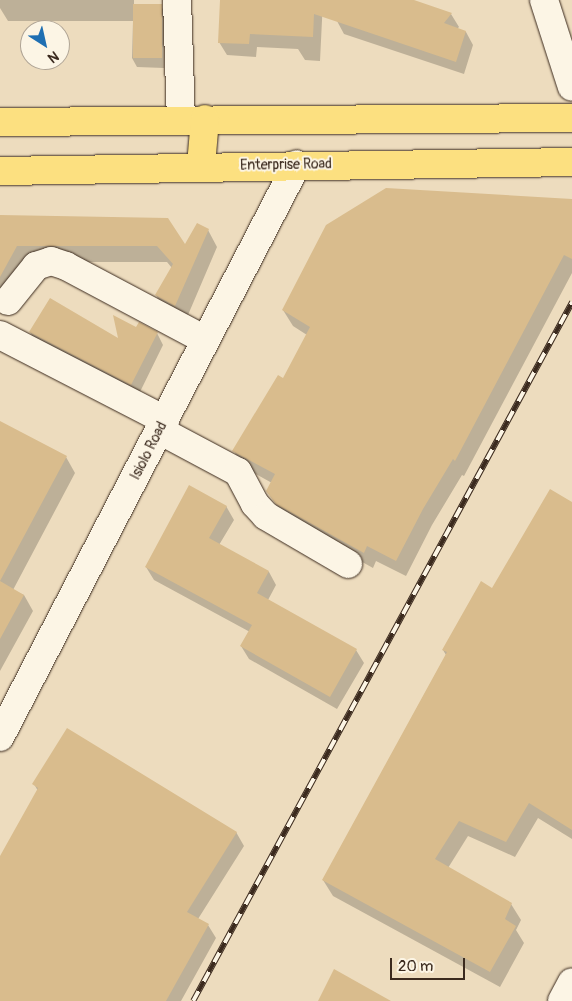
<!DOCTYPE html>
<style>
body{margin:0}
#map{position:relative;width:572px;height:1001px;overflow:hidden;background:#f5ead3;font-family:Pangolin,sans-serif}
div>[style]{position:absolute}
[style*='--x']{left:calc(var(--x)*1px);top:calc(var(--y)*1px);width:calc(var(--w)*1px);rotate:calc(var(--a)*1deg)}
.built>*{inset:0;background:#eddcbe}
.shadow>*{inset:0;background:#0003}
.building>*{inset:0;background:#d9bc8d;transform-origin:0 0}
.roads{filter:drop-shadow(0 0 1px #3b2a1e) drop-shadow(0 0 1px #3b2a1e)}
.minor>*{height:28px;margin:-14px;padding:0 14px;transform-origin:14px;border-radius:14px;background:#fcf5e5}
.major>*{height:28px;margin:-14px;padding:0 14px;transform-origin:14px;border-radius:14px;background:#fce080}
.rail>*{height:5.5px;margin-top:-2.75px;transform-origin:0;background:repeating-linear-gradient(90deg,#fcf5e5 0 11px,#3b2a1e 0 22px);box-sizing:border-box;border-block:1px solid #3b2a1e}
span{translate:-50% -50%;white-space:nowrap;text-align:center;line-height:1.15;-webkit-text-stroke:4px #fcf5e5;paint-order:stroke}
.street-label{font-size:14px;color:#3b2a1e}
.north{position:absolute;left:20px;top:20px;width:50px;height:50px;box-sizing:border-box;background:#fcf5e5;border:1px solid #afa495;border-radius:50%;rotate:145deg;font-size:14px;font-weight:700;line-height:20px;text-align:center;color:#3b2a1e}
.north::after{content:'';display:block;margin:auto;width:18px;height:22px;background:#1f6fb2;clip-path:polygon(50% 0,100% 100%,50% 72%,0 100%)}
.scale{position:absolute;left:390px;top:958px;width:75px;height:22px;box-sizing:border-box;border:2px solid #3b2a1e;border-top:0;padding-left:6px;font-size:15px;line-height:18px;white-space:nowrap;color:#3b2a1e;-webkit-text-stroke:4px #fcf5e5;paint-order:stroke}
</style>
<div id="map">
<div class="built">
<i style="clip-path:polygon(evenodd,0 0,572px 0,572px 1001px,0 1001px,0 0,30px 30px,60px 30px,60px 60px,30px 60px,30px 30px)"></i>
</div>
<div class="shadow">
<i style="clip-path:polygon(0 0,134px 0,134px 5px,161px 6px,166px 15px,164px 68px,137px 67px,132px 58px,133px 21px,8px 21px,0 8px)"></i>
<i style="clip-path:polygon(221px 0,323px 0,320px 61px,305px 60px,298px 49px,257px 47px,256px 57px,227px 55px,219px 42px)"></i>
<i style="clip-path:polygon(344px 0,410px 0,451px 14px,459px 27px,457px 29px,466px 32px,473px 45px,464px 74px,344px 34px,337px 21px)"></i>
<i style="clip-path:polygon(572px 200px,572px 273px,464px 476px,462px 475px,432px 525px,406px 576px,376px 561px,373px 568px,287px 520px,267px 491px,272px 483px,243px 467px,234px 451px,284px 380px,307px 335px,293px 326px,283px 310px)"></i>
<i style="clip-path:polygon(0 216px,185px 247px,208px 230px,217px 247px,185px 322px,166px 312px,156px 295px,172px 268px,167px 262px,27px 262px,0 309px)"></i>
<i style="clip-path:polygon(137px 329px,157px 333px,163px 345px,138px 396px,37px 344px,30px 332px,119px 340px)"></i>
<i style="clip-path:polygon(0 422px,66px 457px,75px 473px,13px 590px,24px 595px,33px 611px,0 671px)"></i>
<i style="clip-path:polygon(572px 504px,572px 839px,538px 818px,515px 857px,468px 836px,448px 868px,511px 904px,521px 920px,516px 930px,524px 943px,500px 987px,333px 896px,323px 880px,446px 655px,443px 650px,493px 589px)"></i>
<i style="clip-path:polygon(226px 506px,234px 520px,219px 545px,269px 572px,276px 585px,268px 600px,356px 650px,364px 663px,337px 709px,249px 659px,241px 646px,250px 632px,154px 580px,146px 567px)"></i>
<i style="clip-path:polygon(34px 784px,236px 832px,244px 846px,198px 919px,208px 925px,216px 938px,181px 1001px,0 1001px,0 859px,38px 791px)"></i>
</div>
<div class="building">
<i style="clip-path:polygon(220px 0,414px 0,452px 13px,444px 23px,466px 31px,456px 62px,314px 14px,313px 37px,250px 34px,249px 44px,218px 43px)"></i>
<i style="left:133px;top:4px;width:29px;height:54px"></i>
<i style="clip-path:polygon(386px 188px,572px 199px,572px 259px,564px 255px,455px 461px,453px 459px,423px 509px,396px 561px,367px 546px,364px 553px,276px 504px,266px 491px,275px 474px,232px 451px,278px 375px,283px 378px,310px 327px,282px 310px,326px 225px)"></i>
<i style="clip-path:polygon(0 215px,168px 218px,185px 244px,197px 223px,209px 229px,175px 306px,155px 295px,173px 264px,157px 246px,17px 246px,0 277px)"></i>
<i style="clip-path:polygon(50px 298px,118px 338px,113px 315px,136px 327px,139px 322px,158px 332px,131px 385px,29px 332px)"></i>
<i style="clip-path:polygon(0 421px,67px 456px,0 581px,24px 595px,0 639px)"></i>
<i style="clip-path:polygon(189px 485px,227px 506px,209px 538px,269px 571px,257px 593px,357px 649px,330px 697px,240px 646px,252px 625px,145px 567px)"></i>
<i style="clip-path:polygon(550px 489px,572px 502px,572px 830px,529px 803px,506px 842px,459px 821px,435px 859px,512px 903px,505px 919px,516px 926px,490px 972px,322px 880px,447px 652px,442px 650px,481px 581px,492px 588px)"></i>
<i style="clip-path:polygon(67px 728px,237px 832px,187px 912px,209px 924px,166px 1001px,0 1001px,0 856px,38px 788px,32px 784px)"></i>
<i style="clip-path:polygon(334px 969px,391px 1001px,318px 1001px)"></i>
</div>
<div class="roads">
<div class="minor">
<i style="--x:177;--y:0;--w:119;--a:88.1"></i>
<i style="--x:544;--y:0;--w:91;--a:72.2"></i>
<i style="--x:8;--y:301;--w:45;--a:-51.3"></i>
<i style="--x:36;--y:266;--w:16;--a:-18"></i>
<i style="--x:51;--y:261;--w:16;--a:18"></i>
<i style="--x:66;--y:266;--w:157;--a:28"></i>
<i style="--x:0;--y:335;--w:186;--a:27.3"></i>
<i style="--x:159;--y:430;--w:89;--a:28"></i>
<i style="--x:238;--y:472;--w:36;--a:62"></i>
<i style="--x:255;--y:504;--w:16;--a:47"></i>
<i style="--x:266;--y:516;--w:95;--a:30.3"></i>
<i style="--x:0;--y:737;--w:645;--a:-62.6"></i>
<i style="--x:562;--y:1001;--w:21;--a:-62"></i>
</div>
<div class="major">
<i style="--x:0;--y:122;--w:572;--a:-0.4"></i>
<i style="--x:201;--y:165;--w:46;--a:-85"></i>
<i style="--x:0;--y:171;--w:572;--a:-0.9"></i>
</div>
</div>
<div class="rail">
<i style="--x:193;--y:1001;--w:795;--a:-61.53"></i>
</div>
<div class="street-label">
<span style="left:286px;top:165px;rotate:-1deg">Enterprise Road</span>
<span style="left:149px;top:451px;rotate:-63deg">Isiolo Road</span>
</div>
<div class="north">N</div>
<div class="scale">20 m</div>
</div>
